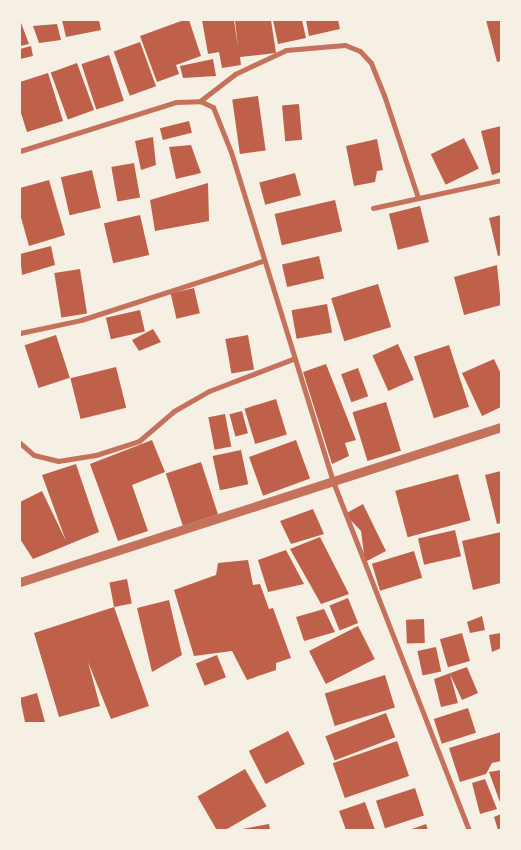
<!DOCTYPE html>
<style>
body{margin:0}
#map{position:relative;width:521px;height:850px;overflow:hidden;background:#f6efe4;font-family:"Archivo Narrow",sans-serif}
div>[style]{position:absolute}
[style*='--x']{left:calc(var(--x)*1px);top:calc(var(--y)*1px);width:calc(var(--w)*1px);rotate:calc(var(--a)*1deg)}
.building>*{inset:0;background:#bf614a;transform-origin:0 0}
.minor>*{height:5px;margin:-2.5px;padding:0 2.5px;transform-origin:2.5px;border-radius:2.5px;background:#c5725c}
.tertiary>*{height:9px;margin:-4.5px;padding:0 4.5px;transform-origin:4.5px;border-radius:4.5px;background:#c5725c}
span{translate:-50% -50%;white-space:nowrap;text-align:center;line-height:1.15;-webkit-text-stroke:5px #f6efe4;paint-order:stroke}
.frame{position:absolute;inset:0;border:21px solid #f6efe4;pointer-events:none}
</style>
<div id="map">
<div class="building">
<i style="clip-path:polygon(20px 20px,29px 44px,20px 46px)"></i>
<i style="clip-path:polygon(62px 20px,99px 20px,101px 30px,66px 37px)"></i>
<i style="clip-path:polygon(184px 20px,189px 20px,201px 56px,176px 65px,179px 74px,157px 82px,140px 36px)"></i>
<i style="clip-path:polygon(202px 20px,234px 20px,238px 48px,235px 20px,271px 20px,276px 53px,240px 57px,241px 65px,222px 68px,219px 52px,208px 54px)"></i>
<i style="clip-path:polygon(273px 20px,302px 20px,306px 38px,278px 44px)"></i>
<i style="clip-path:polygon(306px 20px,338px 20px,340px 29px,309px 36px)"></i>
<i style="clip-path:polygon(486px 20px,501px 20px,501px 61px,497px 62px)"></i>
<i style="clip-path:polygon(57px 24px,61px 40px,39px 43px,33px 26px)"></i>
<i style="left:140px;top:42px;width:47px;height:28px;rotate:70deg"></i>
<i style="clip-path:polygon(31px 46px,33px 56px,20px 59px,20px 49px)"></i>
<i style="left:109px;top:55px;width:48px;height:29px;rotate:72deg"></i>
<i style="clip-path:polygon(213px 59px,216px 76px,183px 78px,180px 66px)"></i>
<i style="left:77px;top:63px;width:50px;height:28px;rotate:70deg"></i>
<i style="clip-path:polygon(48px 73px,63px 121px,27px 132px,20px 110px,20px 82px)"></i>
<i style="left:258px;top:96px;width:55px;height:26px;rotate:82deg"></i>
<i style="left:299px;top:104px;width:36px;height:17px;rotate:85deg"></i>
<i style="left:189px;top:121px;width:12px;height:30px;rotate:76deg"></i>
<i style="clip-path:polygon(501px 126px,501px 172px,492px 175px,481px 131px)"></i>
<i style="clip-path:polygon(153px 137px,156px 165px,141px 170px,135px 141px)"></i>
<i style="left:464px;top:138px;width:34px;height:37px;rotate:64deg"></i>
<i style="clip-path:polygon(377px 139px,383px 170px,377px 171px,375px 182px,354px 186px,346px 146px)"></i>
<i style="clip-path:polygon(191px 145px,201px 173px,176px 179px,169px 147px)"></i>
<i style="left:134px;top:163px;width:35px;height:23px;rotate:80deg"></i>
<i style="left:92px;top:170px;width:39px;height:32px;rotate:77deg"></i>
<i style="left:295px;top:173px;width:23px;height:37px;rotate:75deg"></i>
<i style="clip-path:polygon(49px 180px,65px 235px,29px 246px,20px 214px,20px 188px)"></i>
<i style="clip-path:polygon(208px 183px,209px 221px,155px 231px,150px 200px)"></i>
<i style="left:335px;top:200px;width:32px;height:62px;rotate:77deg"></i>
<i style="left:420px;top:206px;width:37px;height:32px;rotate:76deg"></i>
<i style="left:140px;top:215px;width:41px;height:37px;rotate:77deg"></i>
<i style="clip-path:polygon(501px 215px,501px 255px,498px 256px,489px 218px)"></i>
<i style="clip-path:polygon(51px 246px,55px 265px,22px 275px,20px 254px)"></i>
<i style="left:319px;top:256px;width:23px;height:38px;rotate:77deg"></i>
<i style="clip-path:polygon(497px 265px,501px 305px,464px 315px,454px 277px)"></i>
<i style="left:80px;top:269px;width:45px;height:26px;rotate:81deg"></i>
<i style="left:378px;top:284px;width:45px;height:49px;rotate:73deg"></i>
<i style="left:194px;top:288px;width:26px;height:24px;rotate:77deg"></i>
<i style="left:327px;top:304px;width:29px;height:36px;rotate:80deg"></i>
<i style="left:140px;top:310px;width:22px;height:35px;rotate:77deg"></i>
<i style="clip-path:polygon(153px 329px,161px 342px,139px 351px,132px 340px)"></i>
<i style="left:56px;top:335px;width:45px;height:33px;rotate:72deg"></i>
<i style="left:248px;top:335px;width:35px;height:23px;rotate:80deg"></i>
<i style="left:398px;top:344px;width:39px;height:28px;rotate:66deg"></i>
<i style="left:449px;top:345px;width:65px;height:37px;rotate:72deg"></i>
<i style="clip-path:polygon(494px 359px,501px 374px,501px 407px,482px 416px,462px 373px)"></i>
<i style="clip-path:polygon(326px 364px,356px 440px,345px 443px,349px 456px,332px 464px,303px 372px)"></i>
<i style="left:116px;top:367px;width:42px;height:47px;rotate:76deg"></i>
<i style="left:358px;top:368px;width:30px;height:18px;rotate:70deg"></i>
<i style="left:276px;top:399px;width:37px;height:33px;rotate:73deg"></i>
<i style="left:386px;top:402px;width:51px;height:35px;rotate:73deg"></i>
<i style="left:242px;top:411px;width:23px;height:13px;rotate:75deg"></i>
<i style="left:225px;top:414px;width:33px;height:17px;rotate:79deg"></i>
<i style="clip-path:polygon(152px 440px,165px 472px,132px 485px,148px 531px,118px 541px,90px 464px)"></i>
<i style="left:296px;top:440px;width:41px;height:50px;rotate:70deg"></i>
<i style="left:241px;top:450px;width:35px;height:29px;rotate:78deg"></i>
<i style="left:201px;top:462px;width:55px;height:37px;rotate:72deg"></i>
<i style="clip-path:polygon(76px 464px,99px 532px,33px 559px,20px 539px,20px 502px,42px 491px,66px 541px,42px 475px)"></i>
<i style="clip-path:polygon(501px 471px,501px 523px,497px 524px,485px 475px)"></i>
<i style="left:458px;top:474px;width:48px;height:65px;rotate:75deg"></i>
<i style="clip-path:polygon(363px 504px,386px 551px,365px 562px,361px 531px,345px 514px)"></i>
<i style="clip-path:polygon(313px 509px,324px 534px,291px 544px,280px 521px)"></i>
<i style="left:455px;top:530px;width:27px;height:38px;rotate:77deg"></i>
<i style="clip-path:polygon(501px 532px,501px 583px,473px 590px,462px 541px)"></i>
<i style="clip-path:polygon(320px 537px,349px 594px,321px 604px,290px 549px)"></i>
<i style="clip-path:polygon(286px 550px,304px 584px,268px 592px,258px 560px)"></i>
<i style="left:414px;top:551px;width:28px;height:44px;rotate:73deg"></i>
<i style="clip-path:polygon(248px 560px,253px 585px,260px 584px,269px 609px,273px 608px,291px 658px,276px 663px,276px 670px,247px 680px,232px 651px,194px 656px,174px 590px,216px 575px,218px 563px)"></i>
<i style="left:127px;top:579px;width:25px;height:18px;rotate:79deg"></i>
<i style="left:348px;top:598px;width:27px;height:20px;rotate:68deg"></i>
<i style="clip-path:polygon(169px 600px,182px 655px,152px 672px,137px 608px)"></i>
<i style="clip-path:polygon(114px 607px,149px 706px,111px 719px,88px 662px,100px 706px,59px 717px,34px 633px)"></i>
<i style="clip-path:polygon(324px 609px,335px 632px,304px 641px,296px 617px)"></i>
<i style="clip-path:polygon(482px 616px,485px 630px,470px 633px,467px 622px)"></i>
<i style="left:424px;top:619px;width:24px;height:18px;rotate:88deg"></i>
<i style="left:358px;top:626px;width:37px;height:55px;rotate:63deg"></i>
<i style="left:462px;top:633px;width:29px;height:23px;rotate:74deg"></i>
<i style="clip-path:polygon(501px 633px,501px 648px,492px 652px,489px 635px)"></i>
<i style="left:436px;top:647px;width:25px;height:19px;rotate:78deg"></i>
<i style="left:217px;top:655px;width:24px;height:23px;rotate:68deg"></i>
<i style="clip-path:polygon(467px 667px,478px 693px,462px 700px,450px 674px,458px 703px,441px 707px,434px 679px)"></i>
<i style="left:385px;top:675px;width:34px;height:63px;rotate:73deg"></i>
<i style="clip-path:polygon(37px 693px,45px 722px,25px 722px,20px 698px)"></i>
<i style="left:468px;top:708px;width:26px;height:36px;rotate:72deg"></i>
<i style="left:386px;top:713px;width:26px;height:65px;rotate:69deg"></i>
<i style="left:288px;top:731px;width:37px;height:44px;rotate:63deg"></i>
<i style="clip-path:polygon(501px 732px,501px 761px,492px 763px,486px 774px,460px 782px,449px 748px)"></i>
<i style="left:397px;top:741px;width:37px;height:68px;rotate:71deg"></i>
<i style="left:245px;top:769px;width:43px;height:55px;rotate:60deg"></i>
<i style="clip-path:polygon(501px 770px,501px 805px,489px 772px)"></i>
<i style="clip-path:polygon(485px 779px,497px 809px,480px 814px,472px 783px)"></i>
<i style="left:415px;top:788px;width:29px;height:41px;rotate:72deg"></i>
<i style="clip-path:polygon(365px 802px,375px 830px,346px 830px,339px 811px)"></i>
<i style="clip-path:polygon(501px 814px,501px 830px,498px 830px,494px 817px)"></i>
<i style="clip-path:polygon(269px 824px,270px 830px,242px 830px,242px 829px)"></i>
<i style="clip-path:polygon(426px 824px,428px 830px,409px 830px)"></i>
</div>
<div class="minor">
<i style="--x:200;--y:101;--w:44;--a:-37.6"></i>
<i style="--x:235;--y:74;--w:56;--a:-25.2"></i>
<i style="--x:286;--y:50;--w:59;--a:-4.8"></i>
<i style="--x:345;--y:45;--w:16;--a:22"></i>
<i style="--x:360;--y:51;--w:16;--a:47"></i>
<i style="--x:371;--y:63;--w:35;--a:68"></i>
<i style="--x:384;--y:95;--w:108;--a:71.7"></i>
<i style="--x:20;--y:151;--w:164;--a:-17.4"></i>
<i style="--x:176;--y:102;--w:24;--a:-2"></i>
<i style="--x:200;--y:101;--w:14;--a:25"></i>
<i style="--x:213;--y:107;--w:48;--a:68.2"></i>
<i style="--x:231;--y:152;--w:342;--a:72.8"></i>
<i style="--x:332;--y:479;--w:377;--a:68.7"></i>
<i style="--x:373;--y:208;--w:131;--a:-12.3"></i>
<i style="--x:20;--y:333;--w:62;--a:-12"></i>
<i style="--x:81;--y:320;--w:191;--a:-18"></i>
<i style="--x:20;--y:443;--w:18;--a:41"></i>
<i style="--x:34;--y:455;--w:25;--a:14"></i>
<i style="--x:58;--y:461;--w:38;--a:-9"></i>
<i style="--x:96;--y:455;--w:45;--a:-18"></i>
<i style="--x:139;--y:441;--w:46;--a:-40.6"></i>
<i style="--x:174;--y:411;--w:40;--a:-29.7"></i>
<i style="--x:209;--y:391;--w:90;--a:-20.9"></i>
</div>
<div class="tertiary">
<i style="--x:20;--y:582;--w:505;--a:-17.86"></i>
</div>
<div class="frame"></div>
</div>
